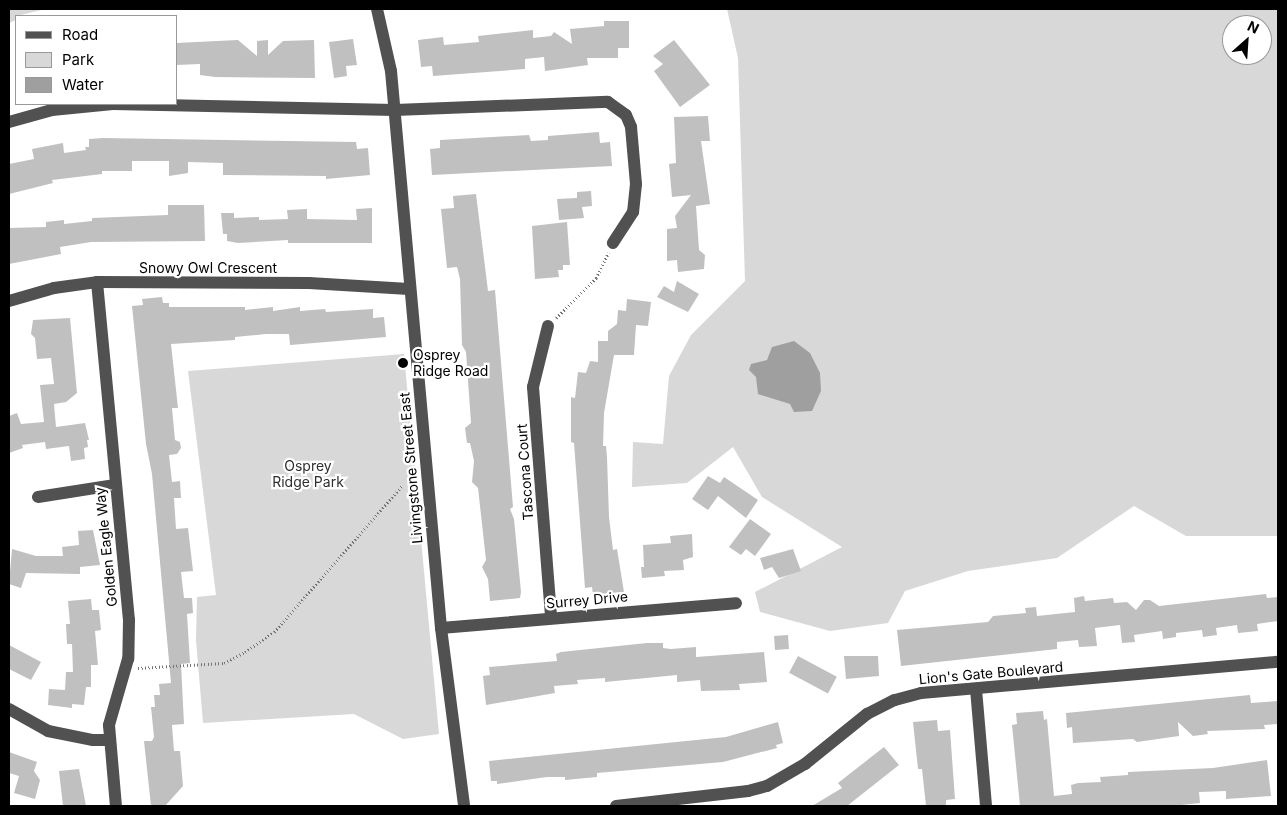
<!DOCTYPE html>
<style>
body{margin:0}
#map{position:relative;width:1287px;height:815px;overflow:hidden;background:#fff;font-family:Inter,sans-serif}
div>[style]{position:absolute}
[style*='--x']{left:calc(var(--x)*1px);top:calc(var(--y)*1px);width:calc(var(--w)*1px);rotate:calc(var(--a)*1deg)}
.green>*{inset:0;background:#d8d8d8}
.water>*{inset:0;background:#9f9f9f}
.building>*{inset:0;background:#c0c0c0;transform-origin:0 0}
.path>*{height:2.5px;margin-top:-1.25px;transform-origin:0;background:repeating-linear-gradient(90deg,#737373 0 1px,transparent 0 3.5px)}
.minor>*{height:12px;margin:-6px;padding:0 6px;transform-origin:6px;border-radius:6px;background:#515151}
.dots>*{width:14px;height:14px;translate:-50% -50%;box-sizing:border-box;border:2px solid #fff;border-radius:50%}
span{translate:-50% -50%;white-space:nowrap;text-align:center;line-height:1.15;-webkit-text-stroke:4.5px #fff;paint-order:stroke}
.street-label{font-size:14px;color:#000}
.poi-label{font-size:14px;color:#000}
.left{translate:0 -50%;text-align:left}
.park-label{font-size:14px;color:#2f2f2f}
.frame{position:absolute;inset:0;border:10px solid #000;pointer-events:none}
.legend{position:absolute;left:15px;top:15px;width:162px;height:90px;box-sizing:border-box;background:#fff;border:1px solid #999;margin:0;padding:6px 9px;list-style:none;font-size:15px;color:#000}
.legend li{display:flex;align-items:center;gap:10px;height:25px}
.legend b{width:25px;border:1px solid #999}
.north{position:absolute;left:1222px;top:15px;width:50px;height:50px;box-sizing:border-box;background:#fff;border:1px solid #999;border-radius:50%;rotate:26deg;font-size:14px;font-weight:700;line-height:20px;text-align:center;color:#000}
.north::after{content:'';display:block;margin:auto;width:18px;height:22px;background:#000;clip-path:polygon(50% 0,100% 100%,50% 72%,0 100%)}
</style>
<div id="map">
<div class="green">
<i style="clip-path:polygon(9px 9px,46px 9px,16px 16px,16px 20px,9px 23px)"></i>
<i style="clip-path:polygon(evenodd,727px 9px,1278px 9px,1278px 536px,1186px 536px,1134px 506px,1057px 558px,968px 571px,905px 591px,888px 623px,830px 631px,760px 612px,755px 592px,842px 547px,762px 497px,733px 447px,687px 483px,632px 487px,633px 442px,663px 444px,669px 376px,691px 335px,745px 281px,738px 58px,727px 9px,1232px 25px,1262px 25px,1262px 55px,1232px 55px,1232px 25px)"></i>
<i style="clip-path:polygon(404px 354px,439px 734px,403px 739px,354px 714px,203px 723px,196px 640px,197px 597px,216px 595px,188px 371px)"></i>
</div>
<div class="water">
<i style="clip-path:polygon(794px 341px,810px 353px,820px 373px,821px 391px,812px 411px,794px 412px,790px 404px,758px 394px,756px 377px,749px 370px,751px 364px,767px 360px,772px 347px)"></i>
</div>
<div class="building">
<i style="clip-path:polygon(604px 21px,629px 21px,629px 48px,618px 48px,618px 58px,587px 58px,588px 65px,545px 71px,544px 57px,525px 59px,525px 69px,433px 76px,432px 66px,421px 67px,418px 40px,443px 37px,444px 45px,479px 42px,478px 36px,533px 30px,533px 38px,551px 36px,554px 32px,572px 44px,570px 29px,604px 26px)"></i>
<i style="clip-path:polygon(353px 39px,357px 65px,346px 66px,347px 76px,334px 78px,329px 42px)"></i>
<i style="clip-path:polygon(238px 40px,257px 56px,257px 41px,268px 40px,268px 55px,283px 41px,314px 40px,315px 78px,215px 77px,200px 75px,200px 64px,176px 65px,176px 43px)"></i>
<i style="clip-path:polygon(674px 40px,710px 85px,680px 107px,654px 71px,663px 64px,653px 56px)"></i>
<i style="clip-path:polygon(708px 116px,710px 141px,701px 141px,710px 204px,696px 206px,699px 250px,705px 255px,704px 269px,678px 272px,677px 260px,667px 261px,667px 229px,677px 228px,675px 216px,691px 195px,672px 197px,669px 164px,676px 163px,674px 117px)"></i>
<i style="clip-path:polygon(599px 132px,600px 143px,610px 142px,612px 166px,432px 175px,430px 149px,440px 148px,440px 140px,529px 135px,531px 141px,548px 140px,548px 136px)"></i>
<i style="clip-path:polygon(103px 138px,356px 142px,357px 149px,368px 148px,370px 175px,326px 179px,326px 176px,223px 175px,223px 163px,188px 162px,188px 173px,169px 176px,169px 161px,132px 161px,132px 171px,102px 171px,102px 174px,52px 180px,53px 183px,9px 194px,9px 164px,34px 159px,32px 149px,63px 143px,64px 153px,86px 150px,85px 147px,89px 147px,89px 139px)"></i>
<i style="clip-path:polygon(591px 191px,592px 206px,582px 207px,584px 218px,559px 220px,557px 199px,577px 198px,577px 192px)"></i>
<i style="clip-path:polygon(476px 194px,488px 291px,495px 290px,513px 507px,510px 509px,514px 519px,521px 592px,520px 598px,490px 601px,488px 579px,482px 567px,486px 560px,478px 488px,472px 482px,474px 461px,470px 443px,467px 443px,465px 428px,471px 423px,466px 352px,462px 345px,460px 279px,457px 267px,447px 268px,441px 209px,454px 208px,453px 196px)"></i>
<i style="clip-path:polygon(168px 205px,204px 205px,205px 241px,91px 242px,60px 247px,61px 254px,9px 264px,9px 228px,46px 227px,46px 222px,64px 220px,64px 224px,92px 221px,92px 218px,168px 215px)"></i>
<i style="clip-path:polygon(372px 208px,372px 243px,288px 243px,288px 240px,238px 243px,227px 241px,227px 234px,223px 234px,221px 213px,234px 213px,234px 218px,259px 217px,259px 220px,288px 219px,287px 210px,307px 209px,307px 219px,357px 220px,356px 209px)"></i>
<i style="clip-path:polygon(567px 222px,570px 265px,563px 265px,563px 270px,558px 270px,559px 277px,535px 279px,532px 226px)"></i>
<i style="clip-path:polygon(677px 281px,699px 294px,688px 312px,657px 297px,664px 286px,674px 292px)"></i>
<i style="clip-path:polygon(162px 297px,163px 303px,169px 303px,169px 307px,245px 307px,245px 310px,273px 307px,273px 311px,300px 307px,300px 311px,325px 309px,326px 312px,373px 309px,373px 318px,384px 317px,386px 337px,290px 345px,289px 334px,266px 334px,235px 337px,235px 340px,171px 344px,178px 408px,172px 408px,175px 440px,180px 442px,181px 448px,177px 454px,169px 455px,172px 482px,180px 481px,181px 498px,174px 498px,176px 529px,188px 528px,193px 571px,181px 572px,184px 598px,192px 598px,193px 613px,187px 614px,190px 663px,181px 664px,184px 724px,172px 725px,174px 751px,180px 751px,183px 786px,165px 806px,151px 806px,144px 741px,152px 741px,154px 737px,151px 707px,155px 707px,154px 695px,160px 695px,159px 684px,171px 683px,152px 474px,146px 444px,132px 306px,143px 305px,142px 299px)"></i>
<i style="clip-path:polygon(627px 299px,651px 302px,648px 326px,636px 325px,634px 355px,614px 355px,604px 413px,603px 446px,606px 446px,607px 457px,609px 517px,613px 550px,617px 549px,624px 592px,593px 595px,592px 587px,585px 588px,574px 443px,571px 442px,571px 397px,575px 398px,578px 372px,586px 373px,590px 361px,598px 362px,598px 341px,608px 341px,608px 331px,617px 324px,618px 310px,626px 311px)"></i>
<i style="clip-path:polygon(70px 318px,77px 393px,66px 402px,54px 404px,56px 427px,85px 423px,89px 440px,87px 440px,88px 447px,84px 448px,85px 459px,71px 461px,69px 446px,46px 449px,45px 442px,22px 445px,23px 448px,9px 453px,9px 416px,17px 413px,21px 424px,44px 422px,40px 385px,54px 384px,51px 358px,37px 359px,35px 338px,31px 334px,33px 320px)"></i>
<i style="clip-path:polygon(708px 476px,720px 483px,724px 477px,758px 500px,746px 518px,718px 496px,708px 510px,692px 499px)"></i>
<i style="clip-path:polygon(750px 519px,771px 534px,755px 556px,746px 549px,741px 555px,729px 547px)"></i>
<i style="clip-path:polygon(93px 530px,100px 565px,80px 567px,80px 574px,26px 573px,21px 588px,9px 584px,12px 549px,36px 556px,63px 556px,62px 547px,79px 545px,78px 531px)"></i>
<i style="clip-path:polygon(692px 534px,693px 557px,683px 560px,684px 570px,664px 571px,665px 576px,642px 578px,641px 567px,644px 567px,643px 545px,671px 543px,670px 536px)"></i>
<i style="clip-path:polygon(793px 549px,801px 571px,779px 578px,772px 567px,764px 570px,760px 558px)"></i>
<i style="clip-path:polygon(1266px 594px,1267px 598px,1278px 597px,1278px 621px,1257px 624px,1258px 631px,1238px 633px,1237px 625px,1216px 628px,1217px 635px,1203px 637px,1202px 630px,1176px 633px,1176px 637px,1163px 639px,1162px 631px,1134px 635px,1135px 642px,1122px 643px,1120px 625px,1095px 628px,1097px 646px,1079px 647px,1078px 640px,1057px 642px,1057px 649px,901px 666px,897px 630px,988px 622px,993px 616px,1026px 613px,1025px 608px,1036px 607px,1037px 616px,1075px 612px,1074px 598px,1084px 596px,1085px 601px,1113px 598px,1114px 603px,1127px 602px,1136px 610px,1144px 600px,1150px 600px,1159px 606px)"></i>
<i style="clip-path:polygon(91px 599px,92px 610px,99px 610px,101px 630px,95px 631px,98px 665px,91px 665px,91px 687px,86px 687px,84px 705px,72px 704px,72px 708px,48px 705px,49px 689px,65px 690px,66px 672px,73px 672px,72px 644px,67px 644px,66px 624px,70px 624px,68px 601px)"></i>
<i style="left:788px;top:635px;width:14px;height:14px;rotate:86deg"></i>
<i style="clip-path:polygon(647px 643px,663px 643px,663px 648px,671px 649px,696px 647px,696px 657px,764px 652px,767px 682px,739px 684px,740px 690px,701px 691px,700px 680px,677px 682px,677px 675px,605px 682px,605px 678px,577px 680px,578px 684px,554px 686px,555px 693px,486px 705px,483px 676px,490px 675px,489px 667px,557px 661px,556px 654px,561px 652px)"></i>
<i style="clip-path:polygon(9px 645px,41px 662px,31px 680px,9px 669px)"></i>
<i style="left:798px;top:656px;width:44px;height:19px;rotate:28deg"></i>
<i style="clip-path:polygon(844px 656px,878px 656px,879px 676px,846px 679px)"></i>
<i style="clip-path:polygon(1250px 695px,1251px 703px,1278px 701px,1278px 724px,1264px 725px,1265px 729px,1207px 731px,1208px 734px,1193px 736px,1178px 722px,1179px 736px,1137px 742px,1133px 739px,1073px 743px,1072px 727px,1067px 728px,1066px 713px)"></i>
<i style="clip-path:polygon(1043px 711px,1044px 720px,1047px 719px,1054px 796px,1072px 794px,1071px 785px,1078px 783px,1101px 782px,1100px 777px,1128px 775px,1128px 772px,1213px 768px,1267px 760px,1271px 796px,1226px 799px,1226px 791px,1199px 792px,1200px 803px,1172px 806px,1020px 806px,1012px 725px,1017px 724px,1016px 713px)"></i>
<i style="clip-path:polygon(937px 720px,938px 731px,950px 730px,955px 799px,946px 800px,946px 806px,926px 806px,922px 769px,918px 769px,913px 722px)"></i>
<i style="clip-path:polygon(778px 722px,783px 743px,776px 745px,777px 748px,723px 762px,597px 773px,597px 777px,565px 780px,565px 777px,547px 777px,497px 784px,497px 781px,491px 781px,489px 761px,726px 737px)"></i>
<i style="clip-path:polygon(884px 747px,899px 765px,847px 806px,812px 806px,842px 788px,838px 783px)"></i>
<i style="clip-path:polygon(9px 752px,37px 762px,34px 771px,40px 780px,35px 799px,14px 793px,19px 776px,9px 773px)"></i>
<i style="clip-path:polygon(79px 769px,86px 806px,63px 806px,59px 771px)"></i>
</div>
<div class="path">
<i style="--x:556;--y:318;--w:57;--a:-45"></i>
<i style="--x:596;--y:278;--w:28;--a:-64"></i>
<i style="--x:138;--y:668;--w:86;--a:-3.3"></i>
<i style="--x:224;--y:663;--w:24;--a:-28"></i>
<i style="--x:245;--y:652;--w:35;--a:-35"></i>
<i style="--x:274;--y:632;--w:194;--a:-48.8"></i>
</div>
<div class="minor">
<i style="--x:377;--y:9;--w:64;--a:77.3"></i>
<i style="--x:391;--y:71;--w:559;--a:84.87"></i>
<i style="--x:441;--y:628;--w:179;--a:82.6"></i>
<i style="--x:9;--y:122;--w:45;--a:-15.6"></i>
<i style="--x:52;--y:110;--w:61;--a:-5.6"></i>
<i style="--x:113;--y:104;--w:282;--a:1.2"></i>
<i style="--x:395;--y:110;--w:213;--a:-2.2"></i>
<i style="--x:608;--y:102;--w:22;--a:36"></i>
<i style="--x:626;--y:115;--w:13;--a:67"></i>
<i style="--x:631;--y:127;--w:57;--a:85"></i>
<i style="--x:636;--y:184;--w:28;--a:96"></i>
<i style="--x:633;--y:212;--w:37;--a:123"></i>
<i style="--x:97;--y:282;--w:340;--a:84.6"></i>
<i style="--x:129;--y:620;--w:39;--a:91"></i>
<i style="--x:128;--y:659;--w:69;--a:106.1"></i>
<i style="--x:109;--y:725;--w:81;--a:85.1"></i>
<i style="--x:9;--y:301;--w:47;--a:-16.1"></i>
<i style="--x:54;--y:288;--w:43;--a:-7.9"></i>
<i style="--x:97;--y:282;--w:212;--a:0.3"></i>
<i style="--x:309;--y:283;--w:100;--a:3.4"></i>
<i style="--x:548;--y:326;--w:63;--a:103.8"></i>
<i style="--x:533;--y:387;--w:232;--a:85.5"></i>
<i style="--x:38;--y:497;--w:78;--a:-8.9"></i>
<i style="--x:441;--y:628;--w:296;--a:-4.8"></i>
<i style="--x:976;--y:689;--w:117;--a:85.1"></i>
<i style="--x:9;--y:709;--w:45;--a:29.4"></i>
<i style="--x:48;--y:731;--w:46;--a:11.3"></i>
<i style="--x:93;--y:740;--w:16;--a:0"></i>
<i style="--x:616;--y:806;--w:133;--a:-6.5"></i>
<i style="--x:748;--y:791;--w:20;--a:-15"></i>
<i style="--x:767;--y:786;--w:44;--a:-30.1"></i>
<i style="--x:805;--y:764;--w:80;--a:-38.9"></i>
<i style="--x:867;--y:714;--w:31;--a:-27"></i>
<i style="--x:895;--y:700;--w:27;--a:-15"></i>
<i style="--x:921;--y:693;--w:358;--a:-5"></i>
</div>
<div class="dots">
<i style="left:403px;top:363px;background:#000"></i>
</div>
<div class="street-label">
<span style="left:208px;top:268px">Snowy Owl Crescent</span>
<span style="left:411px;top:468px;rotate:-95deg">Livingstone Street East</span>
<span style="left:525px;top:472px;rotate:-94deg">Tascona Court</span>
<span style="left:106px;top:547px;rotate:-96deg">Golden Eagle Way</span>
<span style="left:587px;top:600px;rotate:-5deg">Surrey Drive</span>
<span style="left:991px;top:673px;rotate:-5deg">Lion's Gate Boulevard</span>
</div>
<div class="poi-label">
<span class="left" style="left:413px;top:363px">Osprey<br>Ridge Road</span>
</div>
<div class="park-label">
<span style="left:308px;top:474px">Osprey<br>Ridge Park</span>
</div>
<div class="frame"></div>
<ul class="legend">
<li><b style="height:6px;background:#515151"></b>Road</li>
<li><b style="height:14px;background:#d8d8d8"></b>Park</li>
<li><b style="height:14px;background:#9f9f9f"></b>Water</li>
</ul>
<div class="north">N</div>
</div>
